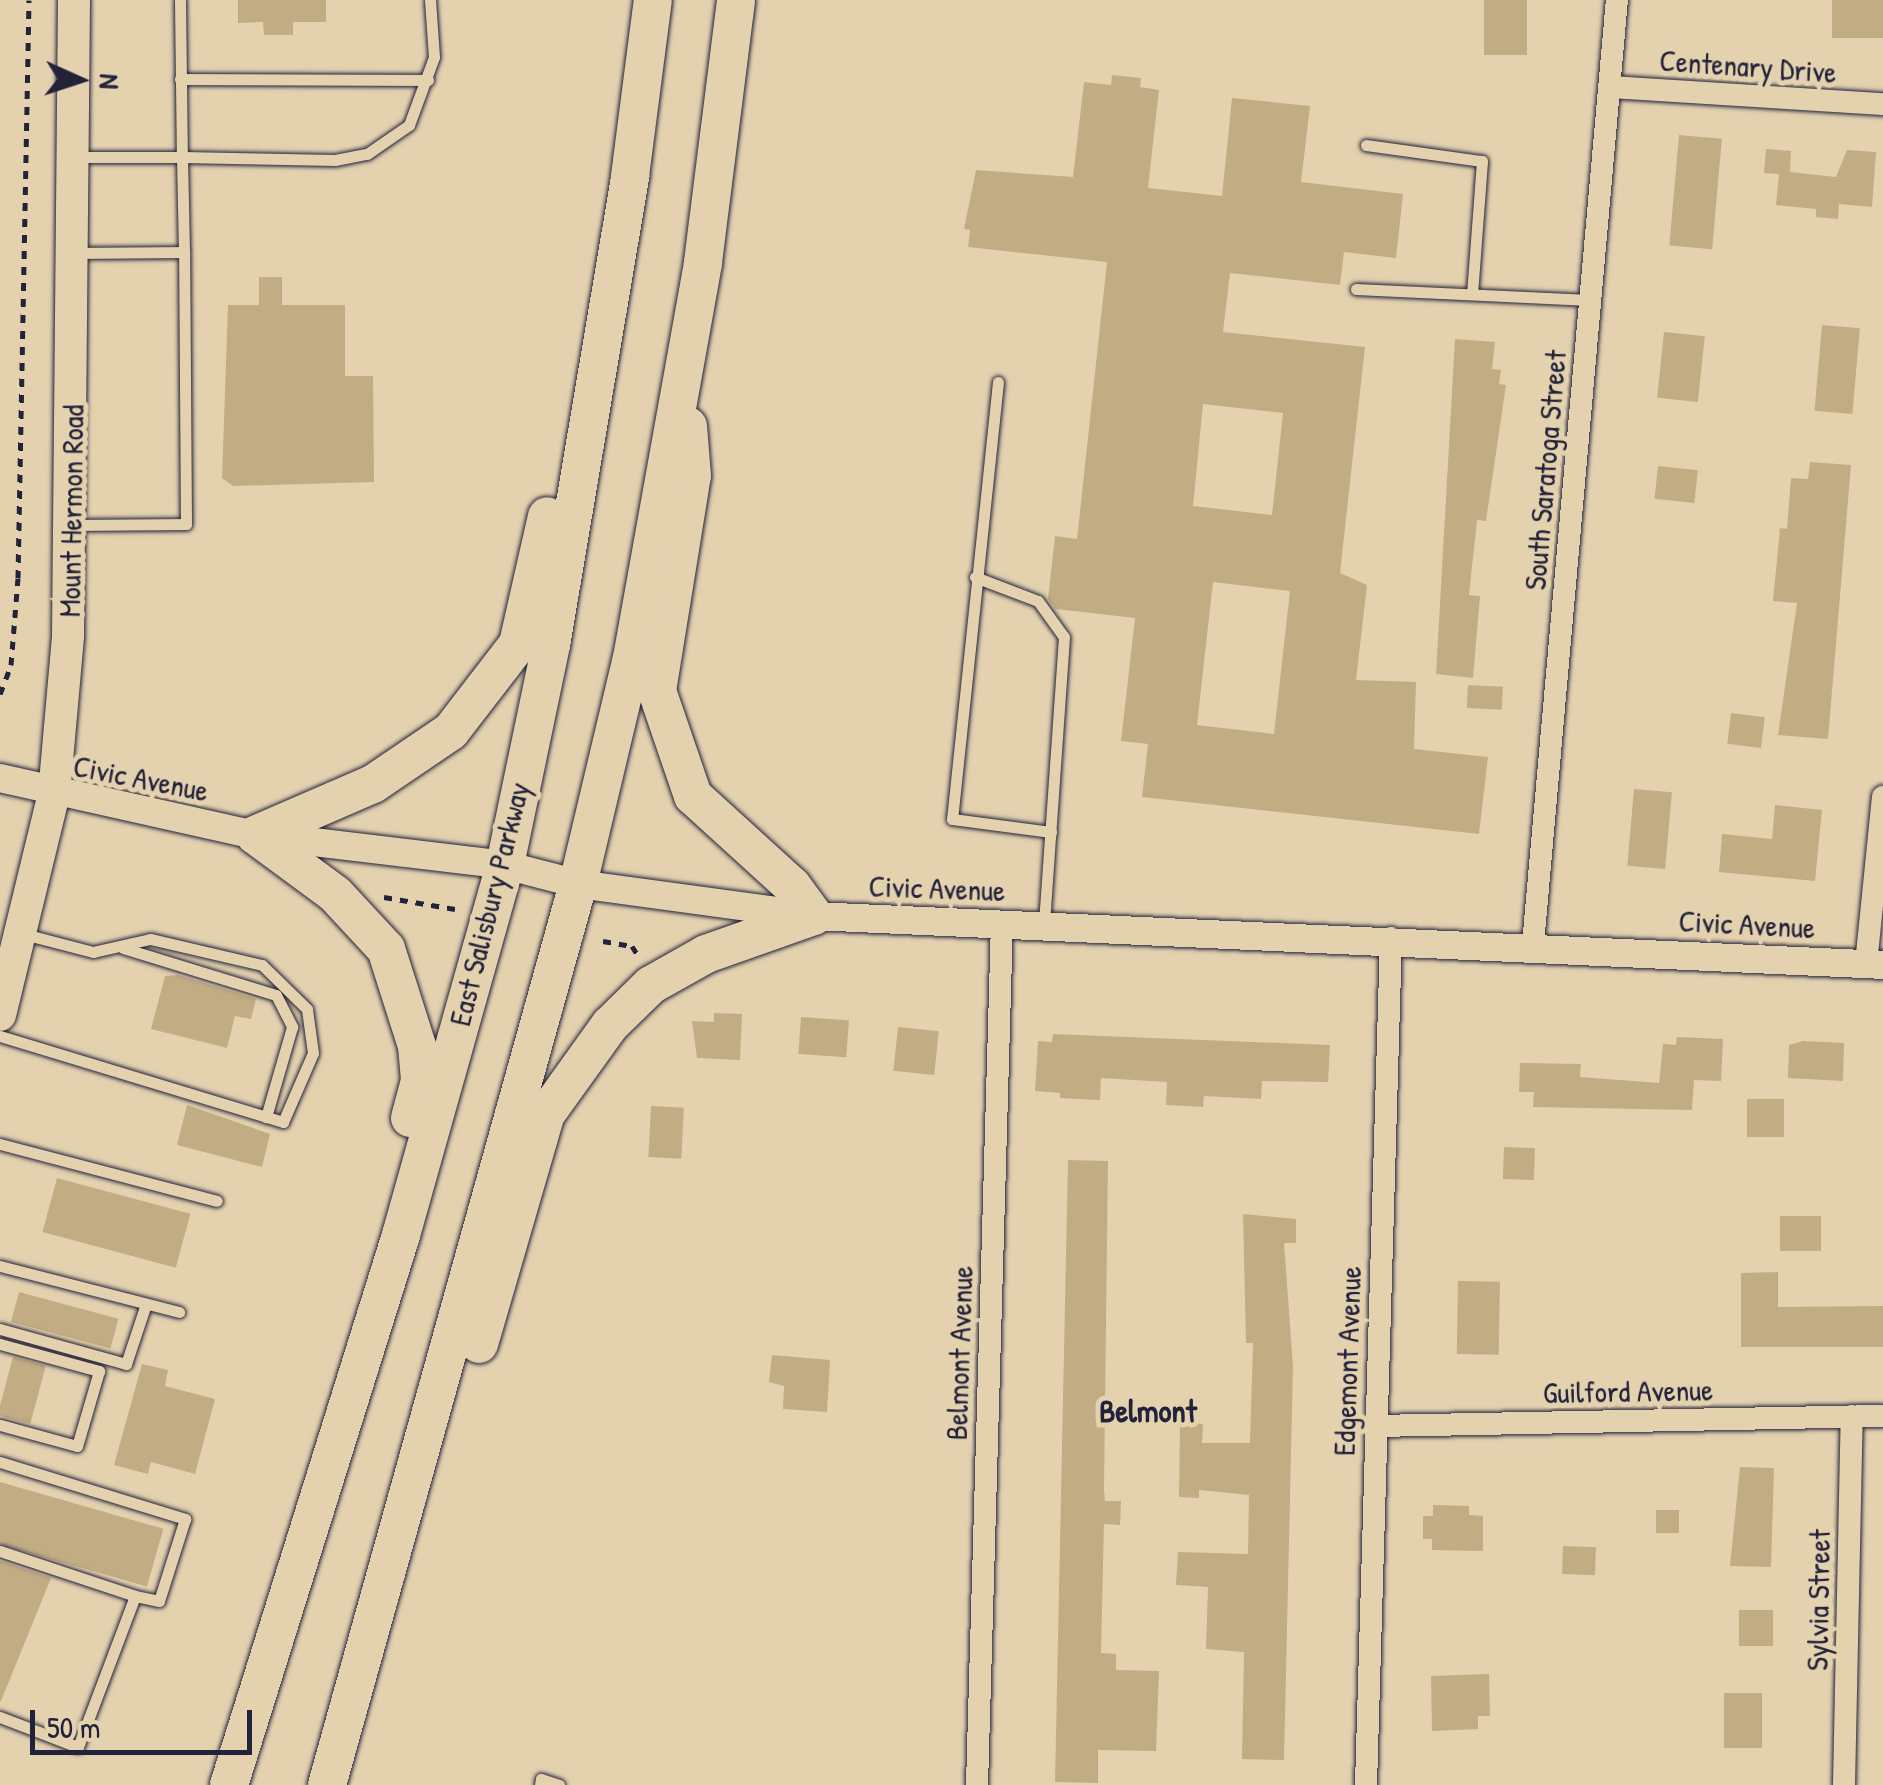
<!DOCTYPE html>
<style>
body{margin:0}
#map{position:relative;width:1883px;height:1785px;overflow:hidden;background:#e4d2af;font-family:"Patrick Hand",sans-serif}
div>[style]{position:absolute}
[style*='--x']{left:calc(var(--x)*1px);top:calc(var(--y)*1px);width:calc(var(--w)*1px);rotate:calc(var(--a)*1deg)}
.building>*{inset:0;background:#c2ac84;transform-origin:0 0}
.path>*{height:5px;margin-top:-2.5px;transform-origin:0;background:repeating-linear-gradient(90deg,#22223b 0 8px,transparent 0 16px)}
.roads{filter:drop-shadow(0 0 2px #22223b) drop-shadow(0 0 2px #22223b)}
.service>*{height:11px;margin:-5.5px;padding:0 5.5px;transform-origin:5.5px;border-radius:5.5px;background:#e4d2af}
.minor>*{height:22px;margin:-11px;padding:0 11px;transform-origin:11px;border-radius:11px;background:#e4d2af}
.tertiary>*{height:28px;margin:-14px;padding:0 14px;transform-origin:14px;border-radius:14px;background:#e4d2af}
.secondary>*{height:32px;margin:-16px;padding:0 16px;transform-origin:16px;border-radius:16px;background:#e4d2af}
.primary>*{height:38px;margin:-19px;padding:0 19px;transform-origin:19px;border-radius:19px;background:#e4d2af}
span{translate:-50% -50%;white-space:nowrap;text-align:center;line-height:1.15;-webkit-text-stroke:10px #e4d2af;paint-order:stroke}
.street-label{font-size:30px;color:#22223b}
.neighbourhood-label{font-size:32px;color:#22223b;font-weight:700}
.north{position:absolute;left:30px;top:30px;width:100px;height:100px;-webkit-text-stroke:8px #e4d2af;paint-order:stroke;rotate:93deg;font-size:28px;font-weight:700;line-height:40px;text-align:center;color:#22223b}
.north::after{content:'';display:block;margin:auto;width:35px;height:45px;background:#22223b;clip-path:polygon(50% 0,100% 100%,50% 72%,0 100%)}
.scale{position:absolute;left:30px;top:1710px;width:222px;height:45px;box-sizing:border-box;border:5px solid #22223b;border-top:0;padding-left:12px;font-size:30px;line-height:35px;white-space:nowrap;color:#22223b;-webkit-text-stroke:8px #e4d2af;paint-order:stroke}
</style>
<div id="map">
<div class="building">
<i style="clip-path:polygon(238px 0,326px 0,326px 22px,293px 22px,293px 35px,264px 35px,263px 22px,238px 23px)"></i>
<i style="left:1484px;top:0;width:43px;height:55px"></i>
<i style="left:1832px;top:0;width:51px;height:38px"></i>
<i style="clip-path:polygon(evenodd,1112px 75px,1141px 78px,1140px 87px,1159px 90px,1148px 188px,1222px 196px,1232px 98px,1310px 106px,1301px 182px,1403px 194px,1396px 258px,1344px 252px,1340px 285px,1230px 273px,1223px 332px,1365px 347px,1340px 573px,1367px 585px,1356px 680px,1416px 682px,1414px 749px,1488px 757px,1479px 834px,1142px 797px,1148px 744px,1121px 741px,1135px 618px,1056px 609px,1048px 599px,1055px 536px,1077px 539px,1107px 262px,968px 247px,970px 230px,964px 229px,976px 170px,1073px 177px,1084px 82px,1111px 85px,1112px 75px,1203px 404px,1283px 413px,1272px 515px,1193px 506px,1203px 404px,1112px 75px,1213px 582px,1290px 591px,1274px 734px,1197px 725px,1213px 582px)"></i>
<i style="left:1679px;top:135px;width:43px;height:111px;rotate:5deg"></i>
<i style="clip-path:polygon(1766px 149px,1791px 151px,1790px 172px,1836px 177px,1847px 150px,1876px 152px,1872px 207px,1839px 204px,1838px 219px,1816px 217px,1816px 209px,1776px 205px,1779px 174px,1764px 173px)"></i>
<i style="clip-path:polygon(259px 277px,282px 277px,282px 305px,345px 305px,345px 376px,373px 376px,374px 482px,233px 486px,222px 478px,228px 305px,259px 305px)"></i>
<i style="left:1822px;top:325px;width:38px;height:86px;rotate:5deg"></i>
<i style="left:1664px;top:332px;width:41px;height:66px;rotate:6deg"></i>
<i style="clip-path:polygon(1455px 339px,1495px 342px,1492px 369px,1501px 370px,1499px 384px,1506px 385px,1486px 521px,1477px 520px,1469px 595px,1480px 596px,1473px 678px,1436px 674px)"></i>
<i style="clip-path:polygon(1810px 462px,1851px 465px,1828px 739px,1778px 735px,1797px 603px,1773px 601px,1780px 528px,1787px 529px,1791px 478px,1808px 479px)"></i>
<i style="left:1658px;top:466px;width:40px;height:33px;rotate:6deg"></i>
<i style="left:1468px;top:685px;width:35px;height:23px;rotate:3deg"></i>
<i style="left:1731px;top:713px;width:34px;height:31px;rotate:7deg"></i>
<i style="left:1634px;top:789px;width:38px;height:77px;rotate:5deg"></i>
<i style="clip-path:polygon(1775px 805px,1822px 810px,1815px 881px,1719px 872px,1722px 834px,1772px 839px)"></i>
<i style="clip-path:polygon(178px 975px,256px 999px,251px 1019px,235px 1016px,227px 1048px,151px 1029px,165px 976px)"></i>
<i style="clip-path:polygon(714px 1013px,742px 1014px,740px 1060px,697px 1058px,692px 1021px,714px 1022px)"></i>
<i style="left:801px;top:1017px;width:48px;height:37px;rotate:4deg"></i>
<i style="left:898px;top:1027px;width:41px;height:44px;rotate:6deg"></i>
<i style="clip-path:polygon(1053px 1034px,1330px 1045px,1328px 1082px,1262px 1081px,1261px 1099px,1204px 1096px,1203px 1107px,1166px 1105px,1167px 1082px,1101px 1078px,1100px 1100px,1060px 1098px,1060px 1093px,1035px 1091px,1038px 1041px,1052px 1042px)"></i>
<i style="clip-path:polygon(1677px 1037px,1723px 1039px,1721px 1081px,1694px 1080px,1692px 1110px,1533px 1107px,1534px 1092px,1519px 1092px,1520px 1063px,1581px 1064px,1580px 1077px,1659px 1083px,1663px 1044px,1676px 1045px)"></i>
<i style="clip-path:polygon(1803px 1041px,1844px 1043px,1843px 1081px,1788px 1078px,1789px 1045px)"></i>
<i style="left:1747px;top:1099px;width:37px;height:38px"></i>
<i style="clip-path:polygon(187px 1105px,270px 1134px,262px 1167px,177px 1145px)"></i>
<i style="left:651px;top:1106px;width:33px;height:51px;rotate:3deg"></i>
<i style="left:1504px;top:1147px;width:31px;height:32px;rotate:2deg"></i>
<i style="clip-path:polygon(1068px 1160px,1108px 1161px,1104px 1488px,1105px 1501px,1121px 1501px,1120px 1525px,1104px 1524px,1101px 1653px,1116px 1654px,1116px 1670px,1159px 1671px,1156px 1751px,1098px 1750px,1098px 1783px,1055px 1782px)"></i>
<i style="left:57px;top:1178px;width:138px;height:56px;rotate:15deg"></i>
<i style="clip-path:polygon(1243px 1214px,1296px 1219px,1296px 1243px,1284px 1243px,1293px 1366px,1284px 1760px,1242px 1759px,1244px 1652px,1206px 1649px,1208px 1587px,1176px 1585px,1178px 1552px,1248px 1554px,1249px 1495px,1199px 1490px,1199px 1498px,1179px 1497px,1180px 1422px,1203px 1424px,1202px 1443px,1250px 1443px,1253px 1343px,1246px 1343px)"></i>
<i style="left:1780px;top:1216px;width:41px;height:35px"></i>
<i style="clip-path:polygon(1778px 1272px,1778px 1307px,1883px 1306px,1883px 1347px,1741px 1347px,1741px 1273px)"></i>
<i style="left:1458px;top:1281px;width:42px;height:73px;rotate:1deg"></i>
<i style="left:19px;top:1292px;width:103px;height:31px;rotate:15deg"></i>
<i style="clip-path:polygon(772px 1355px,830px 1360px,827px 1412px,783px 1409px,784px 1386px,769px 1382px)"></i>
<i style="left:13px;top:1357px;width:34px;height:60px;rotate:15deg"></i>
<i style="clip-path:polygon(142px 1364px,168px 1370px,165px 1386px,215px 1399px,195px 1474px,151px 1462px,148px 1474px,114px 1465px)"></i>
<i style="clip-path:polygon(1740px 1467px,1774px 1468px,1771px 1567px,1730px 1566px)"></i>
<i style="left:0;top:1482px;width:170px;height:60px;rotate:16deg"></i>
<i style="clip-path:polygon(1433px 1505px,1469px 1506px,1469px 1515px,1483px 1516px,1483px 1551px,1432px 1550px,1432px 1539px,1423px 1539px,1423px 1516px,1433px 1516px)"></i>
<i style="left:1656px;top:1510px;width:23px;height:23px"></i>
<i style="left:1563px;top:1546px;width:33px;height:28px;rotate:2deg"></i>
<i style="clip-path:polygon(0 1561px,51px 1578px,1px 1701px,0 1701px)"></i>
<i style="left:1739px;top:1610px;width:34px;height:36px"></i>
<i style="clip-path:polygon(1489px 1674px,1490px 1716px,1478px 1716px,1478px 1729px,1432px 1731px,1431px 1676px)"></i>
<i style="left:1724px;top:1693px;width:38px;height:55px"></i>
</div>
<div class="path">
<i style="--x:0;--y:694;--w:31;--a:-69"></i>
<i style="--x:11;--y:665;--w:87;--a:-85.4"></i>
<i style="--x:18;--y:578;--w:578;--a:-88.91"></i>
<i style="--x:384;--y:897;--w:72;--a:9.6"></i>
<i style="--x:603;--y:941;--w:29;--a:10"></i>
<i style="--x:632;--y:946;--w:13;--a:58"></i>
</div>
<div class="roads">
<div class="service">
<i style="--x:180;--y:0;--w:157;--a:89.3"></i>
<i style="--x:182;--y:157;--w:153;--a:1.1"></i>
<i style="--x:335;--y:160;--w:33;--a:-11"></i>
<i style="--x:367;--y:154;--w:51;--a:-34.6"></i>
<i style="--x:409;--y:125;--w:72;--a:-69.8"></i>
<i style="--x:434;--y:57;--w:57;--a:-94"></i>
<i style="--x:180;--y:79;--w:248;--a:0.2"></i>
<i style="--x:1366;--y:145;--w:117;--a:7.9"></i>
<i style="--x:1482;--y:161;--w:133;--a:94.3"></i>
<i style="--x:77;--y:157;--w:105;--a:0"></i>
<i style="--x:182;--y:157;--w:95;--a:88.8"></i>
<i style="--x:1356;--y:289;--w:234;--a:2.7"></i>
<i style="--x:998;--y:382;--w:439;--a:96"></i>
<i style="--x:952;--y:819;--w:100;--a:7.5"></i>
<i style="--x:72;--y:525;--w:114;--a:-0.5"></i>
<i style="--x:186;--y:524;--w:272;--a:-90.4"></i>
<i style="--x:184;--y:252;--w:110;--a:179.5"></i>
<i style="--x:975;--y:577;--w:67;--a:20.9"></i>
<i style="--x:1038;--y:601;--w:44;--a:54.2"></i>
<i style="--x:1064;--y:637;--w:288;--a:94"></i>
<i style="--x:123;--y:948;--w:160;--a:17.1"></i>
<i style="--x:276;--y:995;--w:36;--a:63"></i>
<i style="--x:292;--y:1027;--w:94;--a:106.1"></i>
<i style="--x:0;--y:1036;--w:296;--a:16.9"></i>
<i style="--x:283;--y:1122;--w:75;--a:-66.5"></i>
<i style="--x:313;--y:1053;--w:44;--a:-97.8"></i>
<i style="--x:307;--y:1009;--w:63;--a:-135.6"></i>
<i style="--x:262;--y:965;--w:115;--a:-166.9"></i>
<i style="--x:150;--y:939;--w:58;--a:167.2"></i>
<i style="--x:93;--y:952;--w:71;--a:-165.4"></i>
<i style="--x:0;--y:1144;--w:224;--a:14.7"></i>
<i style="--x:0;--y:1266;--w:185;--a:14.4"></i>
<i style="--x:0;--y:1329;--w:131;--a:15.5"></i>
<i style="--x:126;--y:1364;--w:63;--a:-71.6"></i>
<i style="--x:0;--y:1344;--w:103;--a:15.3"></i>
<i style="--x:99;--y:1371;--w:78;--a:106.3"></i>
<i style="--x:77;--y:1446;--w:80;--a:-164.7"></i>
<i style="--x:0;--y:1462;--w:194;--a:17.1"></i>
<i style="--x:185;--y:1519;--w:86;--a:107.6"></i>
<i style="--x:159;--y:1601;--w:25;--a:-168"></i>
<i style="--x:0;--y:1551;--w:142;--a:18.4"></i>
<i style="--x:135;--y:1596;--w:161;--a:110.7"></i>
<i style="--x:78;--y:1747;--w:84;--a:-159"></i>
<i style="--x:540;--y:1785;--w:6;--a:-81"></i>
<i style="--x:541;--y:1779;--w:19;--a:18"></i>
</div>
<div class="minor">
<i style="--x:1610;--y:87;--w:274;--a:3.6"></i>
<i style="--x:1533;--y:944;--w:948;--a:-84.92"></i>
<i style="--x:1866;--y:964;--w:168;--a:-84.2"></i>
<i style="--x:1375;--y:1426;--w:508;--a:-1.13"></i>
<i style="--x:977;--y:1785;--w:862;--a:-88.34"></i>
<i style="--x:1366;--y:1785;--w:847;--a:-88.31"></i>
<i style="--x:1844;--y:1785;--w:369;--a:-88.8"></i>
</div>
<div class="tertiary">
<i style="--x:0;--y:778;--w:261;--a:12.6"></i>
<i style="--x:255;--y:835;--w:252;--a:6.8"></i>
<i style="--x:505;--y:865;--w:75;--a:14.6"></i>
<i style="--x:578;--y:884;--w:238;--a:7.7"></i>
<i style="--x:814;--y:916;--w:1070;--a:2.62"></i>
</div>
<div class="secondary">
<i style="--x:0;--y:1015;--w:228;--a:-76.3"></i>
<i style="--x:54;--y:794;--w:159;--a:-84.9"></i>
<i style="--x:68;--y:636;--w:636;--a:-89.46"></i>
</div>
<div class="primary">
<i style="--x:410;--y:1118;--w:39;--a:-75"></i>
<i style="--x:420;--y:1080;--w:34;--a:-95"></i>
<i style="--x:417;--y:1046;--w:102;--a:-107.7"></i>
<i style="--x:386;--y:949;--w:75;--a:-132.8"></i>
<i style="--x:335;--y:894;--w:99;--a:-143.6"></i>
<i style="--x:255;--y:835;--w:129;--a:-23.4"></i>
<i style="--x:373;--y:784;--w:94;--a:-34.2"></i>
<i style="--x:451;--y:731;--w:110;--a:-52.4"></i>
<i style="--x:518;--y:644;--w:131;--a:-77.2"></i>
<i style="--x:479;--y:1344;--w:240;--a:-73.8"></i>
<i style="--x:546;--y:1114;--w:110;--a:-54.3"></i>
<i style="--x:610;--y:1025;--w:57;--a:-44.3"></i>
<i style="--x:651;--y:985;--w:63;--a:-29.4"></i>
<i style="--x:706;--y:954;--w:114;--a:-19.4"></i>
<i style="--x:814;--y:916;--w:37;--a:-126"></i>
<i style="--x:792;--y:886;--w:134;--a:-137.7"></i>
<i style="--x:693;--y:796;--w:111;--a:-108.9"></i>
<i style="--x:657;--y:691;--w:218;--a:-80.8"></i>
<i style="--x:692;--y:476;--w:50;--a:-94.6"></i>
<i style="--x:229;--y:1785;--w:576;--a:-72.63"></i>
<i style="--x:401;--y:1235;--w:384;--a:-74.3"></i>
<i style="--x:505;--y:865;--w:225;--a:-78.2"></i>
<i style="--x:551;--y:645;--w:476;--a:-80.4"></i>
<i style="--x:630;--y:176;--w:177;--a:-82.6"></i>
<i style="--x:327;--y:1785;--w:935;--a:-74.43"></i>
<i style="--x:578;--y:884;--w:232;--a:-76.6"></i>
<i style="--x:632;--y:658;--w:402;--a:-79.8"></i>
<i style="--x:703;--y:262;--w:264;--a:-82.8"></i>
</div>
</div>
<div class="street-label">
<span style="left:1748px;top:66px;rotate:4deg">Centenary Drive</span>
<span style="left:1545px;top:470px;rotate:-85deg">South Saratoga Street</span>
<span style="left:71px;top:511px;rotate:-89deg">Mount Hermon Road</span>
<span style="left:141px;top:778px;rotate:11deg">Civic Avenue</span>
<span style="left:937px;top:888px;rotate:2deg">Civic Avenue</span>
<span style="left:489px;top:904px;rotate:-76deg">East Salisbury Parkway</span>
<span style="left:1747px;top:924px;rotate:3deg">Civic Avenue</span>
<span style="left:959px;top:1353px;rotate:-88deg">Belmont Avenue</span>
<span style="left:1347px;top:1361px;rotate:-88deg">Edgemont Avenue</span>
<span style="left:1628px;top:1391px;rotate:-1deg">Guilford Avenue</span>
<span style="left:1818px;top:1600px;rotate:-89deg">Sylvia Street</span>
</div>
<div class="neighbourhood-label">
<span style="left:1148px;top:1411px">Belmont</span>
</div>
<div class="north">N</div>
<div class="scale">50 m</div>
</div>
